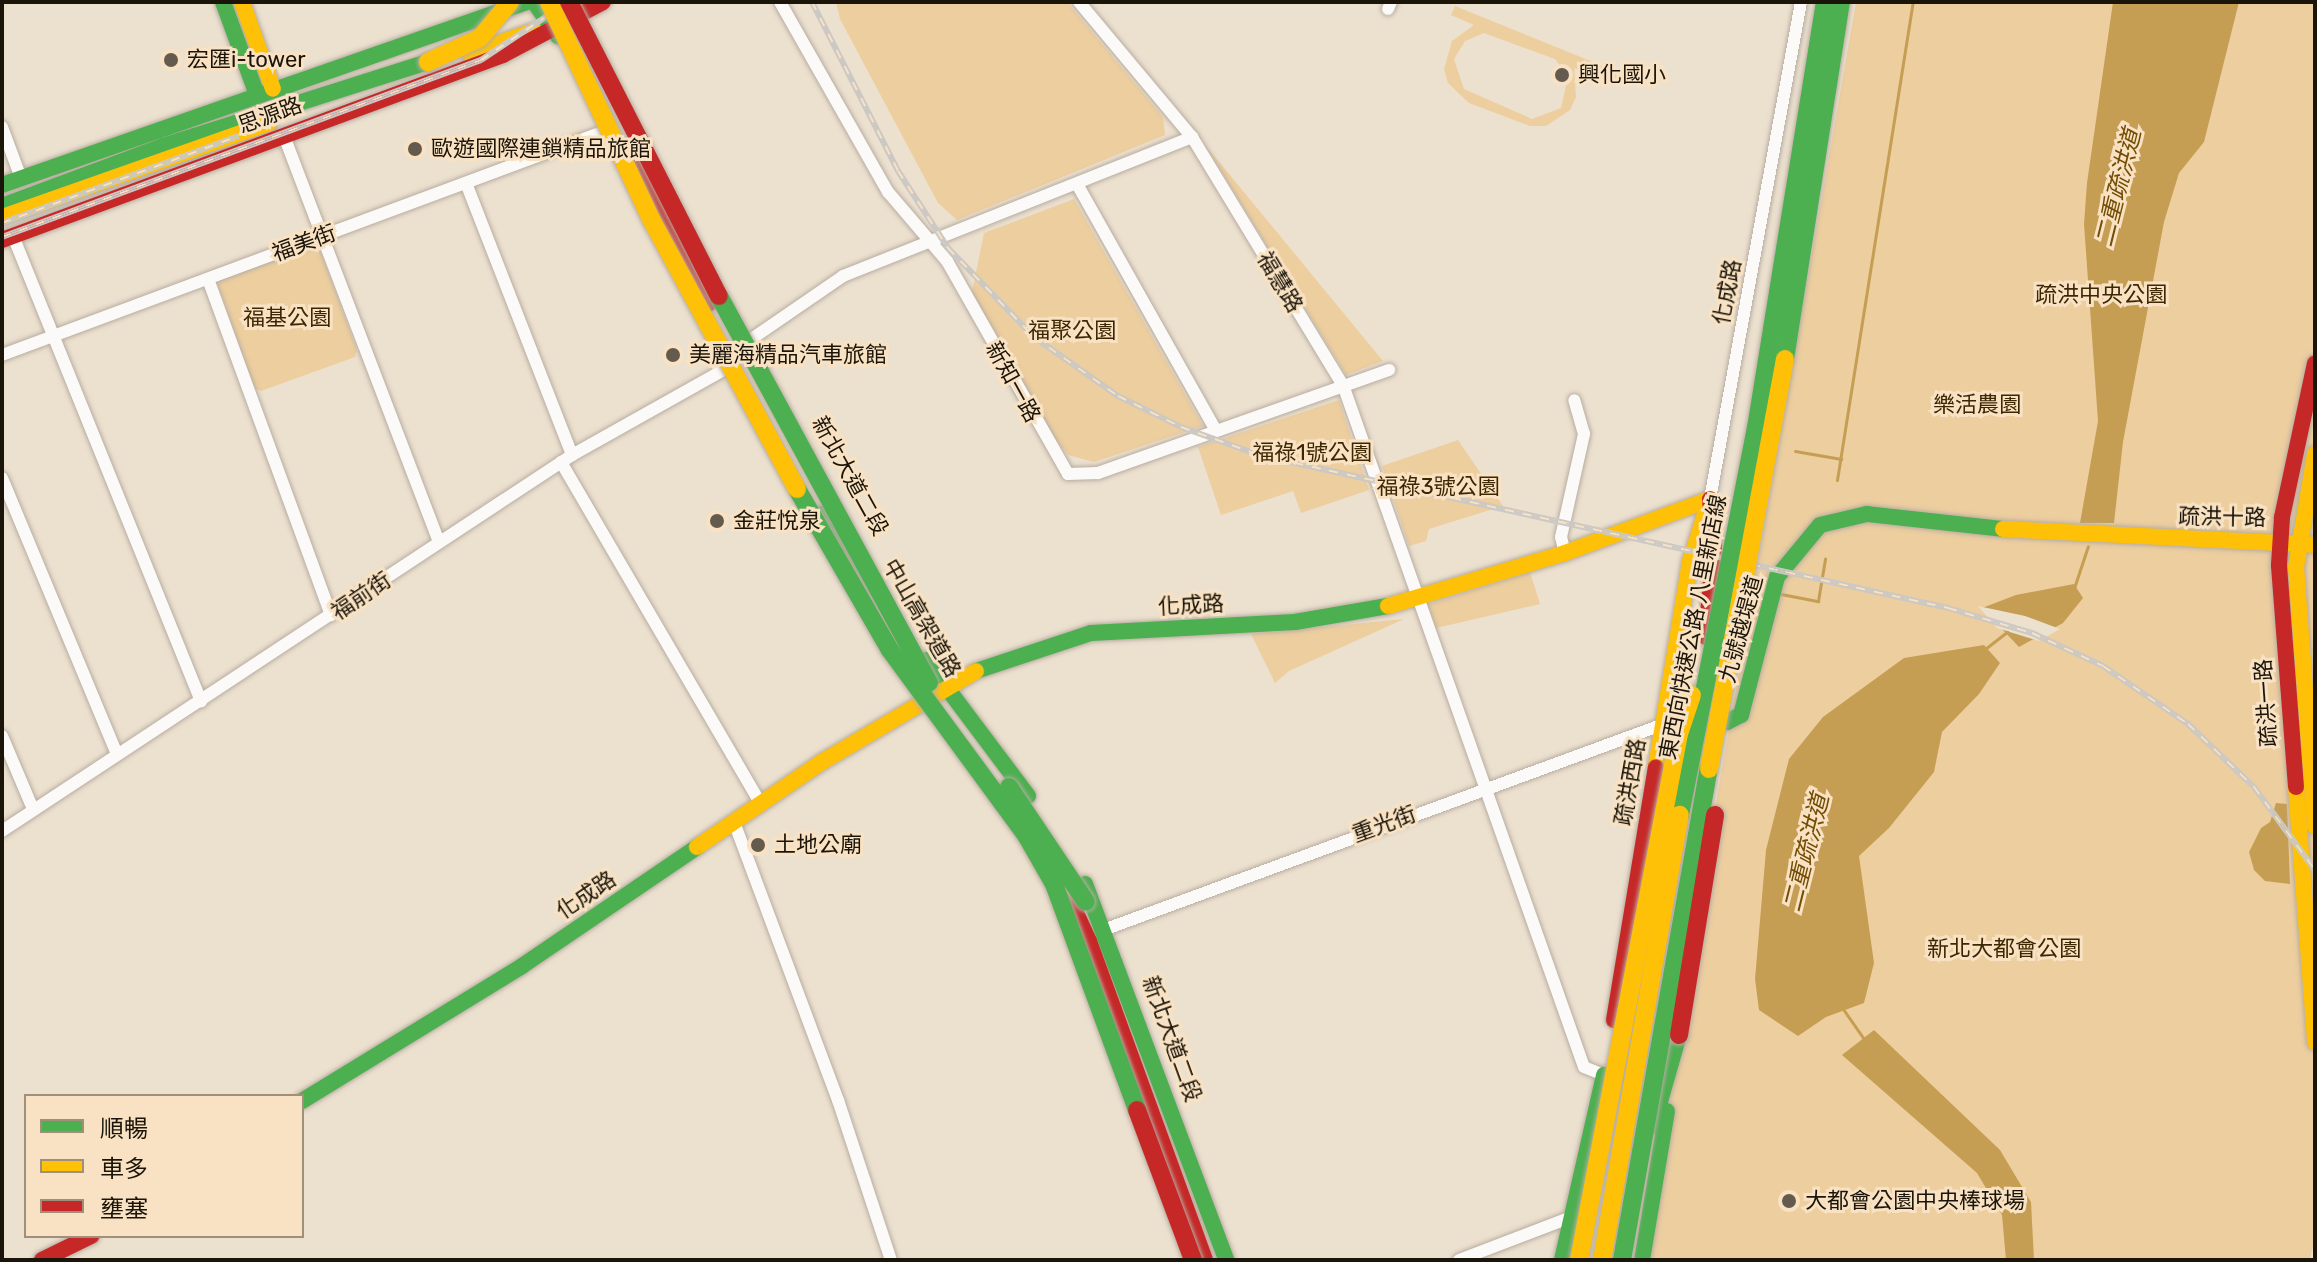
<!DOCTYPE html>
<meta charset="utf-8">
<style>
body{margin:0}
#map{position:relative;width:2317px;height:1262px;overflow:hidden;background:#ece0cf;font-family:Rubik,"Noto Sans TC",sans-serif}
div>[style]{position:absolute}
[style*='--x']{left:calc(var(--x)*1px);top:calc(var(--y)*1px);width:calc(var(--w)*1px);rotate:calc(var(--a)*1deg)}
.green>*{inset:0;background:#edce9f}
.water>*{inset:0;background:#c69e53}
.pier>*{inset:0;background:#ece0cf}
.stream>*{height:3px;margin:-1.5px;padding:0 1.5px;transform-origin:1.5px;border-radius:1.5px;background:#c69e53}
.roads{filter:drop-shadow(0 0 2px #b7ada0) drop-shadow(0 0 2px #b7ada0)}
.street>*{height:12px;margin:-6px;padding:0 6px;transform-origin:6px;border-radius:6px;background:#fcfaf8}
.fast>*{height:16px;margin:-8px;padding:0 8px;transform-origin:8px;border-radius:8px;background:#4caf50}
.slow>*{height:16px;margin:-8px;padding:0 8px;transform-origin:8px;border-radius:8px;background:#ffc107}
.jam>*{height:16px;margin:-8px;padding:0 8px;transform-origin:8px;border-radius:8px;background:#c62828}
.rail>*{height:6px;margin-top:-3px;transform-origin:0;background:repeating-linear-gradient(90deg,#f8e2c3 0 9px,#ccc8c4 0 18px);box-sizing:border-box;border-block:2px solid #ccc8c4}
.bridges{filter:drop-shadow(0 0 2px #b7ada0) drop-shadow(0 0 2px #b7ada0)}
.fast-bridge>*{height:18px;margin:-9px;padding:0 9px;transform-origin:9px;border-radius:9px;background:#4caf50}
.slow-bridge>*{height:18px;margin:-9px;padding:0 9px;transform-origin:9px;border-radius:9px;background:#ffc107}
.jam-bridge>*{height:18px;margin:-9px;padding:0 9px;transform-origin:9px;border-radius:9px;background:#c62828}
.dots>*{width:22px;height:22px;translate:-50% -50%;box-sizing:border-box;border:4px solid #f8e2c3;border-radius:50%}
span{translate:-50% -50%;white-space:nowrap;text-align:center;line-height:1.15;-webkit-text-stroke:6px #f8e2c3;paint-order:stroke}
.poi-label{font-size:22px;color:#1b1409}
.left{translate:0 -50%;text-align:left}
.street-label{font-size:22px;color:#1b1409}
.park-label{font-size:22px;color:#3d2700}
.water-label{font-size:24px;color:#724d03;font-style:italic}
.frame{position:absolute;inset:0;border:4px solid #1b1409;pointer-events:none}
.legend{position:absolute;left:24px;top:1094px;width:280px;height:144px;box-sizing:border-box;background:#f8e2c3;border:2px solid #a09079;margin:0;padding:10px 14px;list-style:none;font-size:24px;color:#1b1409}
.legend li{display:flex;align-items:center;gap:16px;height:40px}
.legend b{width:40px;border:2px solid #a09079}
</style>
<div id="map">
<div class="green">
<i style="clip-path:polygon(836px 2px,1067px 2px,1163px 117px,1165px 135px,957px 220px,938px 203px,840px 19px)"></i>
<i style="clip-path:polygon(1856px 2px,2315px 2px,2315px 1238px,2310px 1260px,1636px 1260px)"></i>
<i style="clip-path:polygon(evenodd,1455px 6px,1625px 75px,1620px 85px,1574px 68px,1576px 97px,1570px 110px,1546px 126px,1530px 126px,1469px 103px,1448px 83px,1444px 69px,1452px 41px,1474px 25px,1451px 15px,1455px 6px,1484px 33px,1555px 59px,1568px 77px,1561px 108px,1532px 119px,1464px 89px,1454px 59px,1465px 41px,1484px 33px)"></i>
<i style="clip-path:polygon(1206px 146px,1383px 361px,1346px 375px)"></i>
<i style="clip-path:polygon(1074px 199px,1203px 426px,1094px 462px,1068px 455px,1055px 438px,972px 292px,984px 233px)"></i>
<i style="clip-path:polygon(313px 246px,320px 250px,357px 350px,355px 357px,261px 391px,254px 388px,218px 285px,222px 278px)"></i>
<i style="clip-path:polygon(1339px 400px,1369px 490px,1301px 513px,1293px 491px,1221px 515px,1198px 447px)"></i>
<i style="clip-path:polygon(1458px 440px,1503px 506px,1429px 529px,1426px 541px,1409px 546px,1382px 466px)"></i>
<i style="clip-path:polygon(1530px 572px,1540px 604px,1436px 628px,1428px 605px)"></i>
<i style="clip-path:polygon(1404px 619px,1289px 671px,1275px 683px,1251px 634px)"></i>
</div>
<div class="water">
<i style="clip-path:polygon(2113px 2px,2239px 2px,2204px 142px,2179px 173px,2164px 222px,2123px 442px,2114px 523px,2080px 523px,2098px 421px,2084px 224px,2087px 183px)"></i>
<i style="clip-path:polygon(2074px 584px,2083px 598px,2063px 623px,2019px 647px,1982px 608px,2016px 595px)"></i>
<i style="clip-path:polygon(1984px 645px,2000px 663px,1979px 694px,1942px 732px,1934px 772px,1889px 828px,1859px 856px,1874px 963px,1864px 1003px,1826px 1017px,1798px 1036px,1759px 1010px,1755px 979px,1766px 850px,1789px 759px,1823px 717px,1904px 658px)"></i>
<i style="clip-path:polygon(2276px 803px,2287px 804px,2290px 884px,2265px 881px,2254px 870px,2249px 852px,2261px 828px,2270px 822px)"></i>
<i style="clip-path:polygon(1874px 1030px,2000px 1150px,2031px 1202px,2034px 1260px,2006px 1260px,2002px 1215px,1977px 1173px,1842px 1055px)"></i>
</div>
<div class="pier">
<i style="clip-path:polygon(1978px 606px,2025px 616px,2060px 629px,2039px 641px,1997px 628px)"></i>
</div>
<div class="stream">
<i style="--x:1795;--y:451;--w:47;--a:9.9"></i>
<i style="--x:1837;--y:480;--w:484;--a:-81"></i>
<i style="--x:2074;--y:588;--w:44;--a:-71.6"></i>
<i style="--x:1781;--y:594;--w:38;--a:11"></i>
<i style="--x:1818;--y:601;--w:43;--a:-80.5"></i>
<i style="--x:1985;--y:649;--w:28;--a:-38"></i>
<i style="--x:1843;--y:1009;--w:37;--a:55"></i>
</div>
<div class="roads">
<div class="street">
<i style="--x:780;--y:2;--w:219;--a:60.4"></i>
<i style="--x:888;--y:192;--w:91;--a:49.5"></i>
<i style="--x:947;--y:261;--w:245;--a:60.4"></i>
<i style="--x:1068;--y:474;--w:30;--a:-2"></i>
<i style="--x:1098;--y:473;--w:309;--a:-19.5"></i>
<i style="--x:1079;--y:2;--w:176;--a:50.1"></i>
<i style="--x:1192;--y:137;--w:290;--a:58.7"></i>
<i style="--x:1343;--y:385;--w:723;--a:70.54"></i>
<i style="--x:1584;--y:1067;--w:22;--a:22"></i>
<i style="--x:1388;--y:9;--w:8;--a:-67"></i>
<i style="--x:2;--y:127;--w:54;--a:69.6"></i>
<i style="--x:284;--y:136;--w:434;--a:69.1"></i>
<i style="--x:466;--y:183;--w:292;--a:68.7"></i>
<i style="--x:1077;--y:184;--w:283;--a:60.6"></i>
<i style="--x:13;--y:236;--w:502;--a:67.99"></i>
<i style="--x:208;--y:279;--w:358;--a:69.9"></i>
<i style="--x:750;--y:340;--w:113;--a:-34.5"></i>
<i style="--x:843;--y:276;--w:376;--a:-21.7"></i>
<i style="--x:2;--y:355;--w:643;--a:-20.38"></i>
<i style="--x:561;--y:462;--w:396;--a:59.7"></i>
<i style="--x:2;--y:478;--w:299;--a:67.4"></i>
<i style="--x:1710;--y:499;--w:505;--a:-79.62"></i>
<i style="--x:1565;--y:553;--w:16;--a:-104"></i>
<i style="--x:1561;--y:537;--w:106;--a:-77.4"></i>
<i style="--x:1584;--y:434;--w:35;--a:-106"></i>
<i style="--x:2;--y:736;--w:79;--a:67"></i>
<i style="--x:734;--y:822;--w:297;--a:69.5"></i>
<i style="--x:838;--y:1100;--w:169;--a:71.7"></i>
<i style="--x:2;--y:831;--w:683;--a:-33.41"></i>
<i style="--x:572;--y:455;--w:176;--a:-29.3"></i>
<i style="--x:1106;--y:929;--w:594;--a:-20.17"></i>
<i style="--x:1459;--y:1260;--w:118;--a:-20.9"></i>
<i style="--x:1569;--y:1218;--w:9;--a:13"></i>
</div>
<div class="fast">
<i style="--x:223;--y:2;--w:99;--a:69.9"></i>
<i style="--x:534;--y:2;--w:42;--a:54.8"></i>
<i style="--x:2;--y:185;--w:556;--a:-19.22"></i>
<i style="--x:2;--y:206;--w:172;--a:-20.4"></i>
<i style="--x:163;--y:146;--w:278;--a:-17.6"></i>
<i style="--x:822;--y:514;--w:97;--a:59.7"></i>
<i style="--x:926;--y:660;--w:170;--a:53.1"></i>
<i style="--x:976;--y:671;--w:121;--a:-18.3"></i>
<i style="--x:1091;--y:633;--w:204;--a:-3.1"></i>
<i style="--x:1295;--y:622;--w:94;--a:-9.8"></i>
<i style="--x:1709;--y:719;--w:18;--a:9"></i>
<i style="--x:1727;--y:722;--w:16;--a:-27"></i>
<i style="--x:1741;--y:715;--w:143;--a:-75.4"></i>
<i style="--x:1777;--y:577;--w:67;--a:-50.4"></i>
<i style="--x:1820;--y:525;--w:48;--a:-13.2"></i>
<i style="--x:1867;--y:514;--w:137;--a:6.3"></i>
<i style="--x:1085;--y:884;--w:402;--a:69.4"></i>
<i style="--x:302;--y:1101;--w:258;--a:-31.5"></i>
<i style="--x:522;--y:966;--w:212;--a:-34.2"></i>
<i style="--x:1653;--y:1126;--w:95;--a:-74.1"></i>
<i style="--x:1562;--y:1260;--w:190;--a:-77.2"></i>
<i style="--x:1642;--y:1260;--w:151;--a:-80.5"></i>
</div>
<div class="slow">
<i style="--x:242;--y:2;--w:92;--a:70.4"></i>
<i style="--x:469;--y:53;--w:69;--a:-18.7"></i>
<i style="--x:2;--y:217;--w:283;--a:-19.4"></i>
<i style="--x:2315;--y:454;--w:115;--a:99.5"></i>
<i style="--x:2296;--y:567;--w:260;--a:85.8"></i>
<i style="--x:2003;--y:529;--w:312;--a:2.9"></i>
<i style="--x:1388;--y:606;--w:185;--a:-16.7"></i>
<i style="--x:1565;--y:553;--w:155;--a:-20.4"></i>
<i style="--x:1656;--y:767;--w:208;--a:-80.6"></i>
<i style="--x:1690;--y:562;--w:57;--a:-72.5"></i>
<i style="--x:2296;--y:787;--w:256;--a:85.7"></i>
<i style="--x:697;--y:847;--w:149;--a:-34.3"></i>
<i style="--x:820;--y:763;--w:181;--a:-30.5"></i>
</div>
<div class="jam">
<i style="--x:635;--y:156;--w:165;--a:63.4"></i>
<i style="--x:2;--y:240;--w:534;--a:-20.27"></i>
<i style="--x:503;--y:55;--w:113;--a:-27.9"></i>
<i style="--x:1706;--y:637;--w:90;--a:-84.9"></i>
<i style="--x:1714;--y:547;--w:48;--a:-94.8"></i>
<i style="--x:2296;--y:787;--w:223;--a:-94.4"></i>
<i style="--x:2279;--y:565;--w:48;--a:-86.4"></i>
<i style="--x:2282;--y:517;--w:157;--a:-77.9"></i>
<i style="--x:1059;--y:876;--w:72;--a:65.2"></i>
<i style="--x:1089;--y:941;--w:339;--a:70"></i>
<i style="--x:1614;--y:1020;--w:256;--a:-80.6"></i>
<i style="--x:42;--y:1260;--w:55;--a:-26.1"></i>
</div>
</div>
<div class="rail">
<i style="--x:812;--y:2;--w:190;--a:63"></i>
<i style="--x:898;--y:171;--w:92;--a:57"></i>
<i style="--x:948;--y:248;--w:124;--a:46"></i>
<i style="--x:1034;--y:337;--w:103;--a:35.1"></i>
<i style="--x:1118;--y:396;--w:70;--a:26.2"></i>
<i style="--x:1181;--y:427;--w:83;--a:19.7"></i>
<i style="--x:1259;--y:455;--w:706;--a:12.52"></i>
<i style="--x:1948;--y:608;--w:88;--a:16.6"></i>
<i style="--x:2032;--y:633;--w:78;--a:24.9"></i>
<i style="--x:2103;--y:666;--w:103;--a:34.3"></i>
<i style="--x:2188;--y:724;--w:91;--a:43.7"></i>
<i style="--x:2254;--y:787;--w:103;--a:53.7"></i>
<i style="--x:2;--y:223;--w:252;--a:-20.2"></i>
<i style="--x:2;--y:237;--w:511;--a:-20.28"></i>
<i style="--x:481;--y:60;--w:105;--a:-33.7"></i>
</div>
<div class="bridges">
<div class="fast-bridge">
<i style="--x:719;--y:296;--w:440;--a:61.5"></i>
<i style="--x:1785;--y:359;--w:361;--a:-81.1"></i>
<i style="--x:797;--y:489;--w:186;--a:60"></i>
<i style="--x:890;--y:650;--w:230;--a:53.7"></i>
<i style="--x:1026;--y:835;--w:56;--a:60.3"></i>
<i style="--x:1054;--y:884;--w:241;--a:69.8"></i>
<i style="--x:1009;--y:787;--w:138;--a:56.2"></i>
<i style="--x:1680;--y:815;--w:394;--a:-78.9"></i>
<i style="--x:1756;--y:428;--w:432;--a:-80.8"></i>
<i style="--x:1622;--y:1260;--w:499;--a:-80"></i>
</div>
<div class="slow-bridge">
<i style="--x:549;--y:2;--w:240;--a:64.8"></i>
<i style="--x:651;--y:219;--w:307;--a:61.6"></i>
<i style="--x:428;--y:62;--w:57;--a:-24.8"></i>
<i style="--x:480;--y:38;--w:47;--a:-50.2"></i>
<i style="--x:1709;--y:769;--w:417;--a:-79.5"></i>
<i style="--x:1579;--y:1260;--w:535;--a:-79.24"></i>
<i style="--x:1679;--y:734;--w:41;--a:-71.6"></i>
<i style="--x:1602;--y:1260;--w:452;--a:-80.1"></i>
</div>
<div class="jam-bridge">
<i style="--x:569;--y:2;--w:330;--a:63"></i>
<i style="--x:1679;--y:1035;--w:223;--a:-80.7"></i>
<i style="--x:1137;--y:1110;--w:160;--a:69.5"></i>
</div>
</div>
<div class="dots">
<i style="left:171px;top:60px;background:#645b4e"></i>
<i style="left:1562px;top:75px;background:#645b4e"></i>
<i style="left:415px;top:149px;background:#645b4e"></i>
<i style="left:673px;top:355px;background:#645b4e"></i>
<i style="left:717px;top:521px;background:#645b4e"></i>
<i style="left:758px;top:845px;background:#645b4e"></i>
<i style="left:1789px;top:1201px;background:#645b4e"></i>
</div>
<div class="poi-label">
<span class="left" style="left:187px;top:60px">宏匯i-tower</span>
<span class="left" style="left:1578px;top:75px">興化國小</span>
<span class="left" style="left:431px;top:149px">歐遊國際連鎖精品旅館</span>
<span class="left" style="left:689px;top:355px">美麗海精品汽車旅館</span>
<span class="left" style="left:733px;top:521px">金莊悅泉</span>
<span class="left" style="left:774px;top:845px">土地公廟</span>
<span class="left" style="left:1805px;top:1201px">大都會公園中央棒球場</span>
</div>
<div class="street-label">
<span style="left:270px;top:115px;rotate:-20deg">思源路</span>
<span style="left:304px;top:243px;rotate:-20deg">福美街</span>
<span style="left:1280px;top:282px;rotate:59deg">福慧路</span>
<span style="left:1727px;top:292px;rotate:-79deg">化成路</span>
<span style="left:1013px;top:382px;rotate:61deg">新知一路</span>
<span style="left:850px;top:476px;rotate:61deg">新北大道二段</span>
<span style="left:2222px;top:517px;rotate:1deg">疏洪十路</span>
<span style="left:361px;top:596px;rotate:-34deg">福前街</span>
<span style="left:1191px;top:605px;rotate:-3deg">化成路</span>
<span style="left:922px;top:618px;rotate:60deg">中山高架道路</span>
<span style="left:1693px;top:627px;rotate:-79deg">東西向快速公路 八里新店線</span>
<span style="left:1741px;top:629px;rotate:-75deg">九號越堤道</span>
<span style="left:2266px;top:703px;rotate:-94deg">疏洪一路</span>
<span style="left:1630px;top:782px;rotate:-80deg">疏洪西路</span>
<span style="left:1384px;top:824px;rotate:-20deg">重光街</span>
<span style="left:586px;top:895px;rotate:-34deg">化成路</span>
<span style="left:1172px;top:1039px;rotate:70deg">新北大道二段</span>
</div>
<div class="park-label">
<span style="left:2101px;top:295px">疏洪中央公園</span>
<span style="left:287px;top:318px">福基公園</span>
<span style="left:1072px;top:331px">福聚公園</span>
<span style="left:1977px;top:405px">樂活農園</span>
<span style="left:1312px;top:453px">福祿1號公園</span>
<span style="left:1438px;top:487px">福祿3號公園</span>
<span style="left:2004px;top:949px">新北大都會公園</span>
</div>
<div class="water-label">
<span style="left:2119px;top:188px;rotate:-76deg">二重疏洪道</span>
<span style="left:1807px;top:853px;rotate:-76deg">二重疏洪道</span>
</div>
<div class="frame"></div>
<ul class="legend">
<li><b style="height:10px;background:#4caf50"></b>順暢</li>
<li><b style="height:10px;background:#ffc107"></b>車多</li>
<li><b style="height:10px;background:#c62828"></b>壅塞</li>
</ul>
</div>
